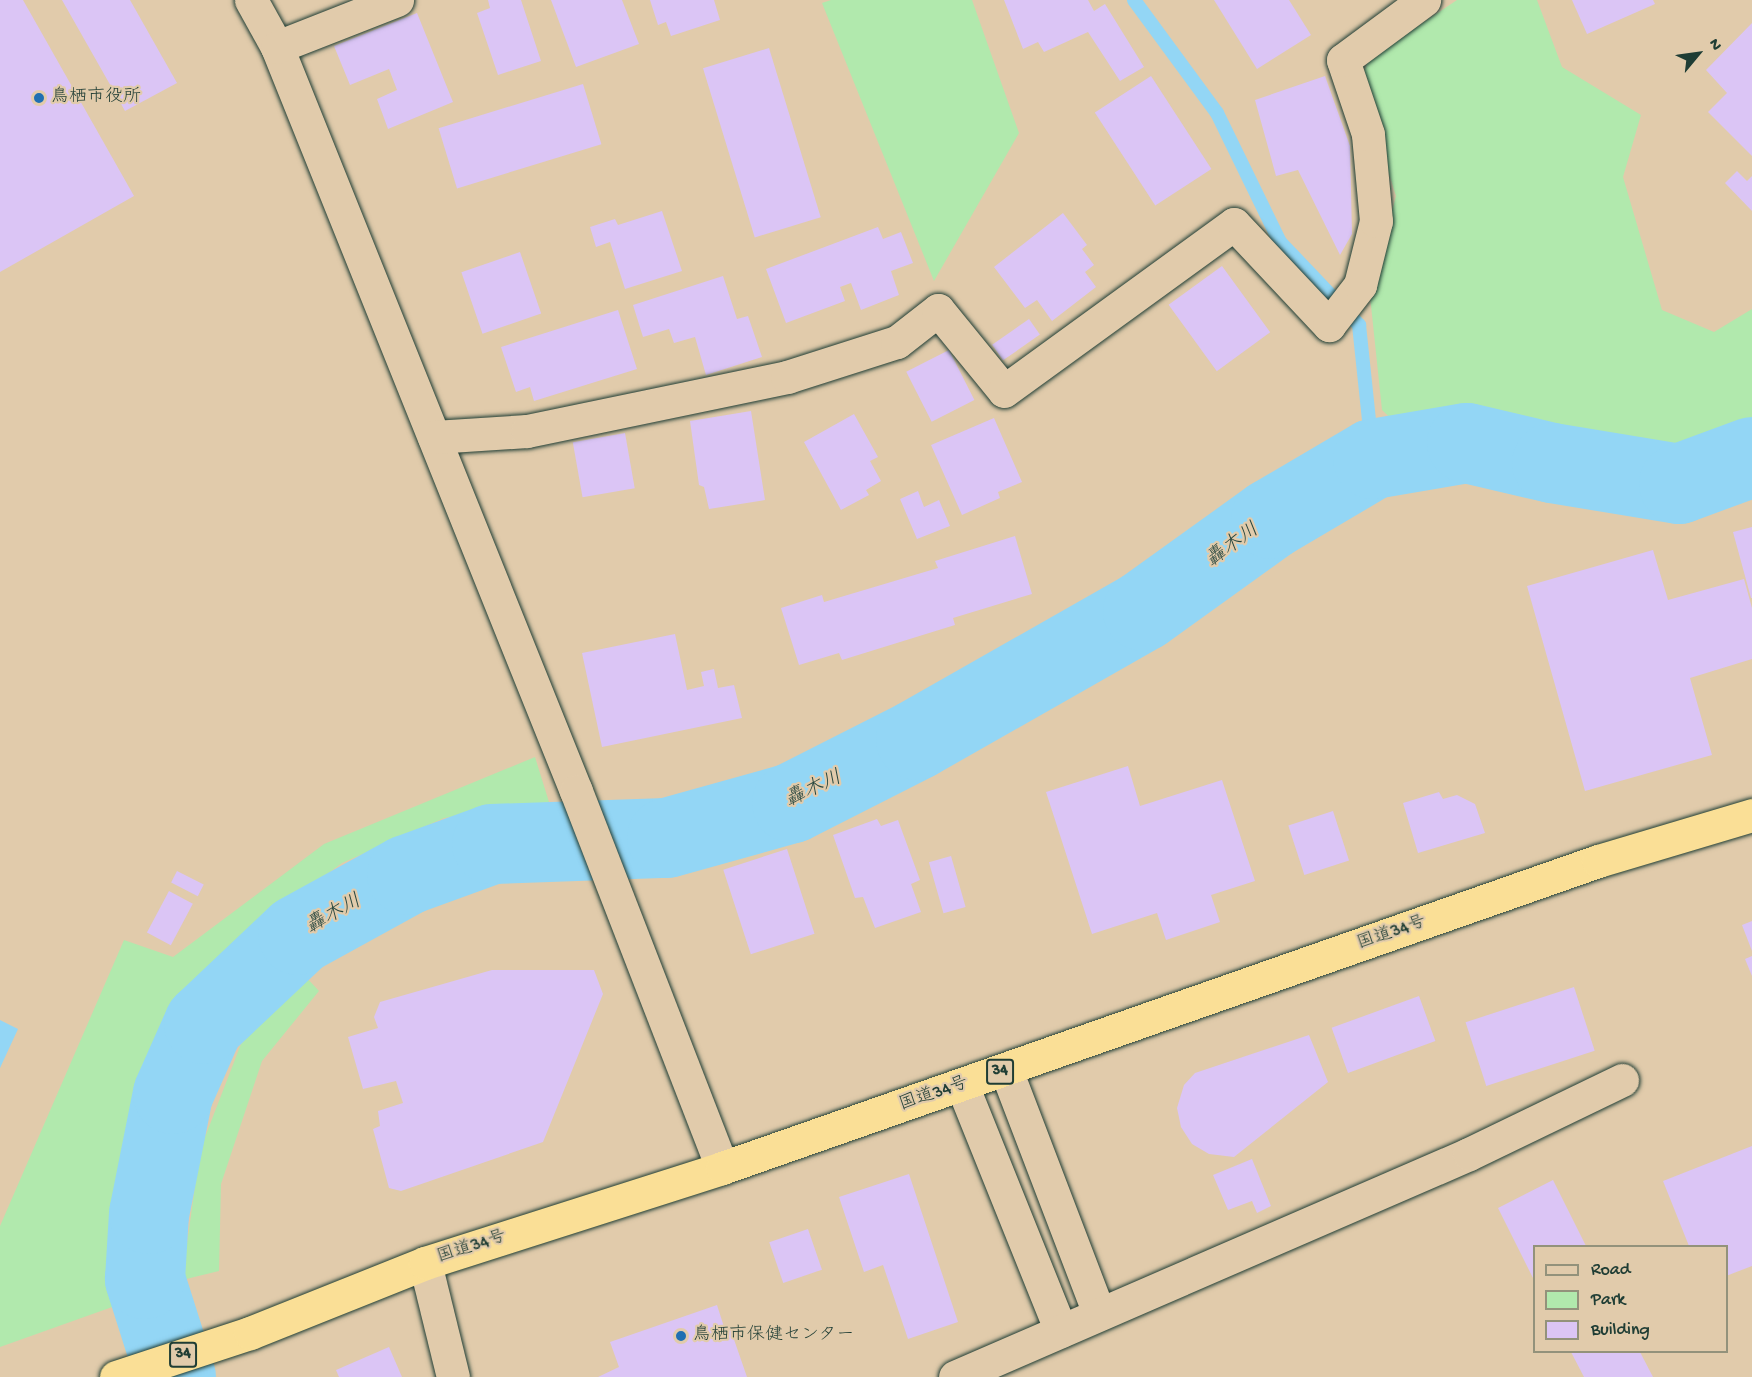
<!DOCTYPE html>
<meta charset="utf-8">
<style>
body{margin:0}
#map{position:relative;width:1752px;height:1377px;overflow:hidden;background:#e1cbab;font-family:"Gochi Hand","Klee One",sans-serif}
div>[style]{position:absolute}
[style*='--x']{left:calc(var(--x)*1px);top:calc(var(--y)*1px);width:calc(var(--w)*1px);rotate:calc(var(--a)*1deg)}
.green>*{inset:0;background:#b1e9ad}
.water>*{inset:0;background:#93d6f5}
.stream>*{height:14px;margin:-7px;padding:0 7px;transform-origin:7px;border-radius:7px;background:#93d6f5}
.river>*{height:80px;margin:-40px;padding:0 40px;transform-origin:40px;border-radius:40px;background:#93d6f5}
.building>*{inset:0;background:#dbc5f5;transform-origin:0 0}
.roads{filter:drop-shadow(0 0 2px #1f3d34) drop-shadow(0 0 2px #1f3d34)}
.minor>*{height:33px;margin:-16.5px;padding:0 16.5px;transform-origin:16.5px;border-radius:16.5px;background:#e1cbab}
.highway>*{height:33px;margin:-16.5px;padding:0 16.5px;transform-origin:16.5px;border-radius:16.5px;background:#fadf96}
.dots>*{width:16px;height:16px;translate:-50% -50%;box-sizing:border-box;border:3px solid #e1cbab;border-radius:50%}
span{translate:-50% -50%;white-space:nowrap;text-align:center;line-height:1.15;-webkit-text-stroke:4.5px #e1cbab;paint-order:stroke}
.shield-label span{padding:2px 4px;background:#e1cbab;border:2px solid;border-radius:4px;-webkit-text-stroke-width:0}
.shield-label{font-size:16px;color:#1f3d34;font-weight:700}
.poi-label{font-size:18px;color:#1f3d34}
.left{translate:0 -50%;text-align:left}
.street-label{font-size:18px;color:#1f3d34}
.water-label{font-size:20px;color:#25453e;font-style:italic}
.legend{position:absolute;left:1533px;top:1245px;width:195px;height:108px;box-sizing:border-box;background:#e1cbab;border:2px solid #93927b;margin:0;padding:8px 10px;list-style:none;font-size:18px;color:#1f3d34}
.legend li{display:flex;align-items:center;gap:12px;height:30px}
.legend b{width:30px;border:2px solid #93927b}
.north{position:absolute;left:1668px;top:24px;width:60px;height:60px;-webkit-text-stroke:4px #e1cbab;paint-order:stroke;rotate:61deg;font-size:16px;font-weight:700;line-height:24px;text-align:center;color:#1f3d34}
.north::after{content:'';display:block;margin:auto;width:21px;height:27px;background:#1f3d34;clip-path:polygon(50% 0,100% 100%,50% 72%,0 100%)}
</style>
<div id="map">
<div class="green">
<i style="clip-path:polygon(831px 0,972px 0,1019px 133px,934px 281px,822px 3px)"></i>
<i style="clip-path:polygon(1457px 0,1537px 0,1562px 67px,1641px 115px,1623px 177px,1662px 310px,1714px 332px,1752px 309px,1752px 432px,1727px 444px,1674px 455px,1478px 419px,1408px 435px,1382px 410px,1370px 296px,1396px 196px,1360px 82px,1369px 59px)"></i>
<i style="clip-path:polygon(535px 757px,549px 802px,444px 818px,342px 863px,234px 943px,151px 1058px,120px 1195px,115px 1306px,0 1347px,0 1226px,124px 940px,173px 957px,324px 844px)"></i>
<i style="clip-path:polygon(304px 975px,319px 991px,262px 1061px,221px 1184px,219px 1271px,182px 1280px,200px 1150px,241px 1044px)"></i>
</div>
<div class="water">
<i style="clip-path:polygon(0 1020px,18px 1029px,0 1068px)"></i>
</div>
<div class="stream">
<i style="--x:1134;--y:0;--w:140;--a:53.7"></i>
<i style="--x:1217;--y:113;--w:144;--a:64"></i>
<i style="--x:1280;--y:242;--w:115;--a:46.4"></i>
<i style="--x:1359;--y:325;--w:135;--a:84"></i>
</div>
<div class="river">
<i style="--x:176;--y:1377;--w:103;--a:-107.6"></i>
<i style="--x:145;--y:1279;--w:65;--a:-86.5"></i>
<i style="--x:149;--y:1214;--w:122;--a:-78.7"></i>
<i style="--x:173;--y:1094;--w:77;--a:-66.1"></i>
<i style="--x:204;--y:1024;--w:129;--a:-43.4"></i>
<i style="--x:298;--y:935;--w:124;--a:-28.8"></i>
<i style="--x:407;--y:875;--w:90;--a:-20"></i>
<i style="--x:492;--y:844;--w:175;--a:-2"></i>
<i style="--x:667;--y:838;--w:130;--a:-15.6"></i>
<i style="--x:792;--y:803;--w:139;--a:-26.9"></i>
<i style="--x:916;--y:740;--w:261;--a:-29.6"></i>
<i style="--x:1143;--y:611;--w:158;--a:-35.7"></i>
<i style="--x:1271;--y:519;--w:118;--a:-30.5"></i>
<i style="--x:1373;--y:459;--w:95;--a:-9.7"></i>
<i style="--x:1467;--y:443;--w:87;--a:13.2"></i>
<i style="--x:1552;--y:463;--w:129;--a:9.4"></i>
<i style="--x:1679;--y:484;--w:78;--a:-20.3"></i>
</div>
<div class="building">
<i style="clip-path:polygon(0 0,23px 0,134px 196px,0 272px)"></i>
<i style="clip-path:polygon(62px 0,130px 0,177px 83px,125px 111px)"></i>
<i style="clip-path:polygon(488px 0,521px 0,541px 61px,498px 75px,477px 13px,490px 8px)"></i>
<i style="clip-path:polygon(551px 0,622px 0,639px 44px,576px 67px)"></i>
<i style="clip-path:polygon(650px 0,714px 0,720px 20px,671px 36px,666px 22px,658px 25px)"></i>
<i style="clip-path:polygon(1004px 0,1088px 0,1094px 11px,1105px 4px,1144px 67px,1120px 81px,1088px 32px,1044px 52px,1038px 42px,1023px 49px)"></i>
<i style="clip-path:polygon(1214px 0,1289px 0,1311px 35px,1257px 69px)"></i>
<i style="clip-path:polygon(1572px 0,1653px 0,1655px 4px,1587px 34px)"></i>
<i style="clip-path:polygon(417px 13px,453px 102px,388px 129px,377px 99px,397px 90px,389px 69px,350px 85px,334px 46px)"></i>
<i style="clip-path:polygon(1752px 23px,1752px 156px,1708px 112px,1727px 93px,1706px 70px)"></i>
<i style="left:769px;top:48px;width:177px;height:69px;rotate:73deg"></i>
<i style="left:1151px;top:76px;width:111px;height:67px;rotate:57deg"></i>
<i style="clip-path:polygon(1325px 76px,1350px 146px,1352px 234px,1340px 255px,1298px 170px,1276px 176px,1255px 100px)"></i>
<i style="left:583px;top:84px;width:63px;height:151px;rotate:73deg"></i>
<i style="clip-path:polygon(1737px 171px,1747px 181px,1752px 176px,1752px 211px,1725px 183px)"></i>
<i style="clip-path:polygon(662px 211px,682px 271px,625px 289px,610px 242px,596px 247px,590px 227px,615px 219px,618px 225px)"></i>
<i style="clip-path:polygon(1063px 213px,1087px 245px,1082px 249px,1094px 265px,1085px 272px,1096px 287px,1052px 321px,1037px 300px,1025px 308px,994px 267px)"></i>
<i style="clip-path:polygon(878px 227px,883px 239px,901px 232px,913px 263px,891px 271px,899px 295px,861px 310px,851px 283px,840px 287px,845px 301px,786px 323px,766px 269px)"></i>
<i style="left:520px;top:252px;width:65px;height:62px;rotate:71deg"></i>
<i style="left:1222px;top:266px;width:82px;height:66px;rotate:54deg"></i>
<i style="clip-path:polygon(723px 276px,737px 319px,748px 316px,762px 357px,706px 375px,695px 337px,674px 343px,669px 329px,643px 337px,633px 305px)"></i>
<i style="clip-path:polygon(618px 310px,637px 369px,534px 401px,530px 387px,516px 392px,501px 347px)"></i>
<i style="left:1029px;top:319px;width:19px;height:45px;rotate:55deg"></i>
<i style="left:949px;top:350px;width:56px;height:48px;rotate:63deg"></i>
<i style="clip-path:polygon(751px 411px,765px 500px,709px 509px,704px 487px,699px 485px,690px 421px)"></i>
<i style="clip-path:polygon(854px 414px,878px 457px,870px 461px,881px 481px,866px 490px,869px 495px,841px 510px,804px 442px)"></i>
<i style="clip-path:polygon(994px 418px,1022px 482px,998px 492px,1000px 498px,962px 515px,931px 445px)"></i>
<i style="left:625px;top:433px;width:56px;height:53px;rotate:80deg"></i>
<i style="clip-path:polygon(918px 491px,924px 507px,939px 500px,950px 526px,917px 539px,900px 499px)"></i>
<i style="clip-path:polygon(1752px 527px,1752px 598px,1751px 598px,1733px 532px)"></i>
<i style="clip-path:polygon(1015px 536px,1032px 594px,953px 618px,955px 625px,842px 660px,839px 653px,799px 665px,781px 608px,822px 595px,824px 602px,938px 568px,935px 561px)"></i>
<i style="clip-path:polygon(1653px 550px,1668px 600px,1744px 579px,1752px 608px,1752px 659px,1690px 678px,1712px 755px,1585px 791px,1527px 586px)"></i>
<i style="clip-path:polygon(675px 634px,687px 690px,704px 686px,701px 672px,714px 669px,718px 688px,734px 685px,742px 718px,602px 747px,582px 653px)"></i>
<i style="clip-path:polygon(1128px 766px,1140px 806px,1222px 780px,1255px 881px,1211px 895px,1220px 922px,1166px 940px,1157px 913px,1092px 934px,1046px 792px)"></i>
<i style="clip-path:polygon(1439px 792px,1443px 799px,1457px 795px,1475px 804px,1485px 833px,1418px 853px,1403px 803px)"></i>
<i style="left:1333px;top:811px;width:52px;height:47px;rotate:72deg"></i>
<i style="clip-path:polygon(877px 819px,881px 826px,898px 820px,920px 880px,911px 884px,921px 912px,875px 928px,863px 897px,855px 898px,833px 835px)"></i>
<i style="left:787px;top:849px;width:89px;height:67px;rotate:72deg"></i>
<i style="left:951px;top:856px;width:53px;height:23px;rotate:74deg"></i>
<i style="left:177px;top:871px;width:30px;height:13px;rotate:27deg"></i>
<i style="left:169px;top:891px;width:27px;height:47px;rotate:28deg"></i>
<i style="clip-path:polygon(1752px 921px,1752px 951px,1742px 925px)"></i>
<i style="clip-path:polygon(1752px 956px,1752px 976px,1745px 959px)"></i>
<i style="clip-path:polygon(492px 970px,594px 970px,603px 994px,543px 1142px,401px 1191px,389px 1188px,373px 1129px,380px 1126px,378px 1111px,403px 1103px,396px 1081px,363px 1089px,348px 1037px,378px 1028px,374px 1017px,380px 1002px)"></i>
<i style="left:1574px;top:987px;width:67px;height:114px;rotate:72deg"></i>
<i style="left:1419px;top:996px;width:48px;height:93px;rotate:70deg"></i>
<i style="clip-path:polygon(1309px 1035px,1328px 1082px,1234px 1157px,1209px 1154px,1192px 1144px,1181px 1127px,1177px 1108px,1184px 1085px,1195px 1073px)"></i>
<i style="clip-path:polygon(1752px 1146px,1752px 1266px,1726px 1276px,1726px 1246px,1689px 1246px,1663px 1181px)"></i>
<i style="clip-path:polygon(1252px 1159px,1271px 1206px,1257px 1213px,1252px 1201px,1228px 1210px,1213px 1175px)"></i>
<i style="clip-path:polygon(909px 1174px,958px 1322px,908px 1339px,883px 1265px,864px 1272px,839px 1197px)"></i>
<i style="clip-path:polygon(1553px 1180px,1586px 1246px,1534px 1246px,1534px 1280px,1498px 1208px)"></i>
<i style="left:808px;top:1229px;width:43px;height:41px;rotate:71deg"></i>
<i style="clip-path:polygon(717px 1305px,725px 1330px,730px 1328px,747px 1377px,598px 1377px,619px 1367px,610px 1342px)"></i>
<i style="clip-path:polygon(389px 1347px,402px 1377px,339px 1377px,336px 1370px)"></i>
<i style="clip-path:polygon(1571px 1352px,1640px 1352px,1653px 1377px,1584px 1377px)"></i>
</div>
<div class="roads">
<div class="minor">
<i style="--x:251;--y:0;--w:54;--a:61"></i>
<i style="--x:277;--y:47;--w:802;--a:68.11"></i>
<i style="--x:576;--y:791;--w:404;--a:68.8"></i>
<i style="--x:277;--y:47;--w:129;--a:-21.4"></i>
<i style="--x:434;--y:437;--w:93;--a:-3.7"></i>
<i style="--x:527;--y:431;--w:266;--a:-11.7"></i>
<i style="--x:787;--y:377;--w:115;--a:-17.7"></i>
<i style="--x:897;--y:342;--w:52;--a:-38"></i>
<i style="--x:938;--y:310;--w:104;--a:50.8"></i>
<i style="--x:1004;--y:391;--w:284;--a:-36"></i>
<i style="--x:1234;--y:224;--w:139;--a:46.8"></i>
<i style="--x:1329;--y:325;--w:51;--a:-52.2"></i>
<i style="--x:1360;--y:285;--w:66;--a:-76"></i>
<i style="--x:1376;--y:221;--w:87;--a:-95.3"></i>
<i style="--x:1368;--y:134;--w:78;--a:-108.7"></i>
<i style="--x:1343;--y:60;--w:101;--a:-36.5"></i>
<i style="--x:1006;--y:1070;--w:261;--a:69.1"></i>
<i style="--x:962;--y:1085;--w:265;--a:68.1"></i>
<i style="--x:425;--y:1263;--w:117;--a:76.2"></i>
<i style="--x:955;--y:1377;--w:560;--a:-23.45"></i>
<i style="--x:1469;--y:1154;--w:170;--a:-25.8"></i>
</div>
<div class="highway">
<i style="--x:116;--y:1377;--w:141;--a:-18.2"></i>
<i style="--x:250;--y:1333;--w:188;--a:-21.8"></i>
<i style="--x:425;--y:1263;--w:312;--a:-17.7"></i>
<i style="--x:722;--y:1168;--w:928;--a:-19.31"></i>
<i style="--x:1598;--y:861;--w:161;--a:-16.6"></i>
</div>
</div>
<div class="dots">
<i style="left:39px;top:98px;background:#1f6fb2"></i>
<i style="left:681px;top:1336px;background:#1f6fb2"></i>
</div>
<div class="shield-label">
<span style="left:1000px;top:1072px">34</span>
<span style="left:183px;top:1355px">34</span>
</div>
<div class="poi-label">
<span class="left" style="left:51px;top:98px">鳥栖市役所</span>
<span class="left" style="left:693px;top:1336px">鳥栖市保健センター</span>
</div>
<div class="street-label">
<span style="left:1392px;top:934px;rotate:-19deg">国道34号</span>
<span style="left:934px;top:1095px;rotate:-19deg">国道34号</span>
<span style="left:472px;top:1248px;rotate:-18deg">国道34号</span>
</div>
<div class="water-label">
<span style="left:1233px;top:546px;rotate:-36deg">轟木川</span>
<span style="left:814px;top:790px;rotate:-25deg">轟木川</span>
<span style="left:334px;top:915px;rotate:-29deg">轟木川</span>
</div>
<ul class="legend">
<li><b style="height:8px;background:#e1cbab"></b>Road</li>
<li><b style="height:16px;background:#b1e9ad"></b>Park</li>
<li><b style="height:16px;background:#dbc5f5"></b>Building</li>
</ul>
<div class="north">N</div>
</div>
